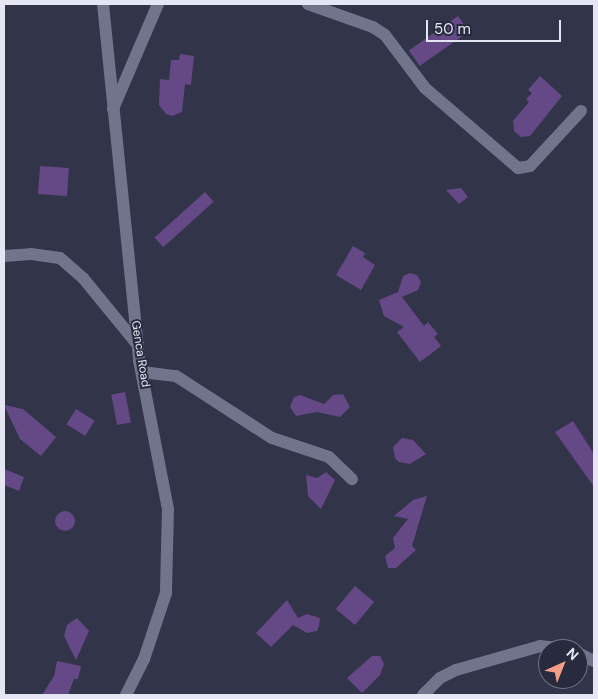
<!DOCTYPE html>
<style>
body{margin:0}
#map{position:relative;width:598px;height:699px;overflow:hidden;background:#323449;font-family:"DM Sans",sans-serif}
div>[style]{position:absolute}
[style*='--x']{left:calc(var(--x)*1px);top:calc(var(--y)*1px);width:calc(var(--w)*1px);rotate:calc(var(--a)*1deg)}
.building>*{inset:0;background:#654886;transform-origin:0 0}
.round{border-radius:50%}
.minor>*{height:12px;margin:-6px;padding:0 6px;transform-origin:6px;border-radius:6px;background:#72748c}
span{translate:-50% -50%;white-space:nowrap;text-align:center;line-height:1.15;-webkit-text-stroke:4px #282a3e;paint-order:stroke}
.street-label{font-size:12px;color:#e4e6f4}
.frame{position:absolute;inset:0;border:5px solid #e4e6f4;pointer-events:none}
.north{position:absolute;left:538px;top:639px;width:50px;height:50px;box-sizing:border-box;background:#282a3e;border:1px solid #737587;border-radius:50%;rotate:44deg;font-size:14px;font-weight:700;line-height:20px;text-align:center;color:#e4e6f4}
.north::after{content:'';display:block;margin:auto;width:18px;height:22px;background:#f49e87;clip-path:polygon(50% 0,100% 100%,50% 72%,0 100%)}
.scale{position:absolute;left:426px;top:20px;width:135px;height:22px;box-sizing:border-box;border:2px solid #e4e6f4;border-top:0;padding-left:6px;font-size:15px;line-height:18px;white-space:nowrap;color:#e4e6f4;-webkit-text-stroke:4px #282a3e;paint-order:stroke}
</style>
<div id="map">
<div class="building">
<i style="left:458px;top:16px;width:19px;height:60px;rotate:55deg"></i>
<i style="clip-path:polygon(180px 54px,194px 56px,191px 85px,185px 84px,182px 112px,172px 116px,166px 114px,159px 105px,160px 79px,169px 80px,171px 60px,179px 60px)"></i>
<i style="clip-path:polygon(540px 76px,562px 96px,530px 136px,521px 137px,514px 131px,513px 121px,529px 102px,526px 99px,532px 93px,528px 90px)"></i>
<i style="left:40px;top:166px;width:29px;height:28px;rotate:4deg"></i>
<i style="clip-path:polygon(461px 188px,468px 197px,459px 204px,446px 190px)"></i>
<i style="left:205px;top:192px;width:13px;height:68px;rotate:48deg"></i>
<i style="clip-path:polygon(353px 246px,365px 253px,363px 257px,375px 265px,361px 290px,336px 275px)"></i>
<i style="clip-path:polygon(410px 273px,417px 275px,421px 282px,418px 290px,402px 297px,424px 326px,428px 322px,438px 334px,434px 337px,441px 346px,420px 362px,397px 332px,404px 327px,384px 316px,379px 300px,398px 292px,403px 276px)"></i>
<i style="left:125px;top:392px;width:31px;height:14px;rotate:79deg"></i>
<i style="clip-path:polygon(343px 394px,350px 407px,340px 417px,317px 412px,296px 416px,290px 407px,294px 397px,300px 395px,324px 404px,333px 395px)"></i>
<i style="clip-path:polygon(4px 405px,23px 409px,56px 437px,41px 456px,20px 439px)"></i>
<i style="left:76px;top:409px;width:22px;height:18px;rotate:32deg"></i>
<i style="clip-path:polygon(573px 421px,594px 454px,594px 487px,555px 432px)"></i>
<i style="clip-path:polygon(402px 438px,413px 440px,426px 454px,410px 464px,399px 462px,395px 458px,393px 447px)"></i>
<i style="clip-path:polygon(4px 469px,24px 477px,19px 491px,4px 485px)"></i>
<i style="clip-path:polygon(326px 472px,335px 480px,321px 509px,308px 496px,306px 475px,317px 478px)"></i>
<i style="clip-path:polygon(427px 496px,412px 546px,416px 550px,396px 568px,388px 568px,385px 556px,395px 548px,393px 538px,408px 519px,394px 516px,413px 500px)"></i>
<i class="round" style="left:55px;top:511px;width:20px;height:20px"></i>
<i style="left:355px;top:586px;width:25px;height:30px;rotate:40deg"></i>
<i style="clip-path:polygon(287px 600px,298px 618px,307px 614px,320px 618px,319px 626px,317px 631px,307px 633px,293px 625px,271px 647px,256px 633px)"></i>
<i style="clip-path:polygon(77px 618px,89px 631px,76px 660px,64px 636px,67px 625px)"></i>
<i style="clip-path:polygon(372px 656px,380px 656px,384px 664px,380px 675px,362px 693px,347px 678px)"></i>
<i style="clip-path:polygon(57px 661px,81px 666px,78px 679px,74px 679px,68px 695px,42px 695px,54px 676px)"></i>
</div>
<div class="minor">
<i style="--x:103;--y:4;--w:358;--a:84.2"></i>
<i style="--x:139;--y:360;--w:152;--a:79"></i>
<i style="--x:168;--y:509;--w:84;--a:91.4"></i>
<i style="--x:166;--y:593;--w:70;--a:108.4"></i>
<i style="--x:144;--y:659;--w:40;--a:116.6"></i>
<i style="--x:308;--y:4;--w:69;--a:19.5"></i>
<i style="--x:373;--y:27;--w:14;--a:34"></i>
<i style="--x:385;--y:35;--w:66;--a:53"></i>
<i style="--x:425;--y:88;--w:123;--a:40.7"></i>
<i style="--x:518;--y:168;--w:12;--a:-9"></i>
<i style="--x:530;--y:166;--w:75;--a:-47.2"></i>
<i style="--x:113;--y:109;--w:114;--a:-66.8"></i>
<i style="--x:4;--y:256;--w:27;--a:-4"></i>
<i style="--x:31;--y:254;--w:29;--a:8"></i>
<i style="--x:60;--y:258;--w:30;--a:41"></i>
<i style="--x:83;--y:278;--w:85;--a:50.7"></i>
<i style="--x:142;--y:372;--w:34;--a:7"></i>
<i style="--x:176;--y:376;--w:114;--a:32.9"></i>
<i style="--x:272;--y:438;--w:60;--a:18.4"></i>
<i style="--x:329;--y:457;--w:32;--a:44"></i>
<i style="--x:578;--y:653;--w:18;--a:27"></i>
<i style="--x:423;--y:695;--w:24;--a:-45"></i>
<i style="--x:440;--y:678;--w:18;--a:-27"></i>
<i style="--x:456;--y:670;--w:87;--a:-15.9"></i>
<i style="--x:540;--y:646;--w:26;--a:7"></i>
</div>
<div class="street-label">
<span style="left:140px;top:354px;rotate:81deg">Genca Road</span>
</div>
<div class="frame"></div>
<div class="north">N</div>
<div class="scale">50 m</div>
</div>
